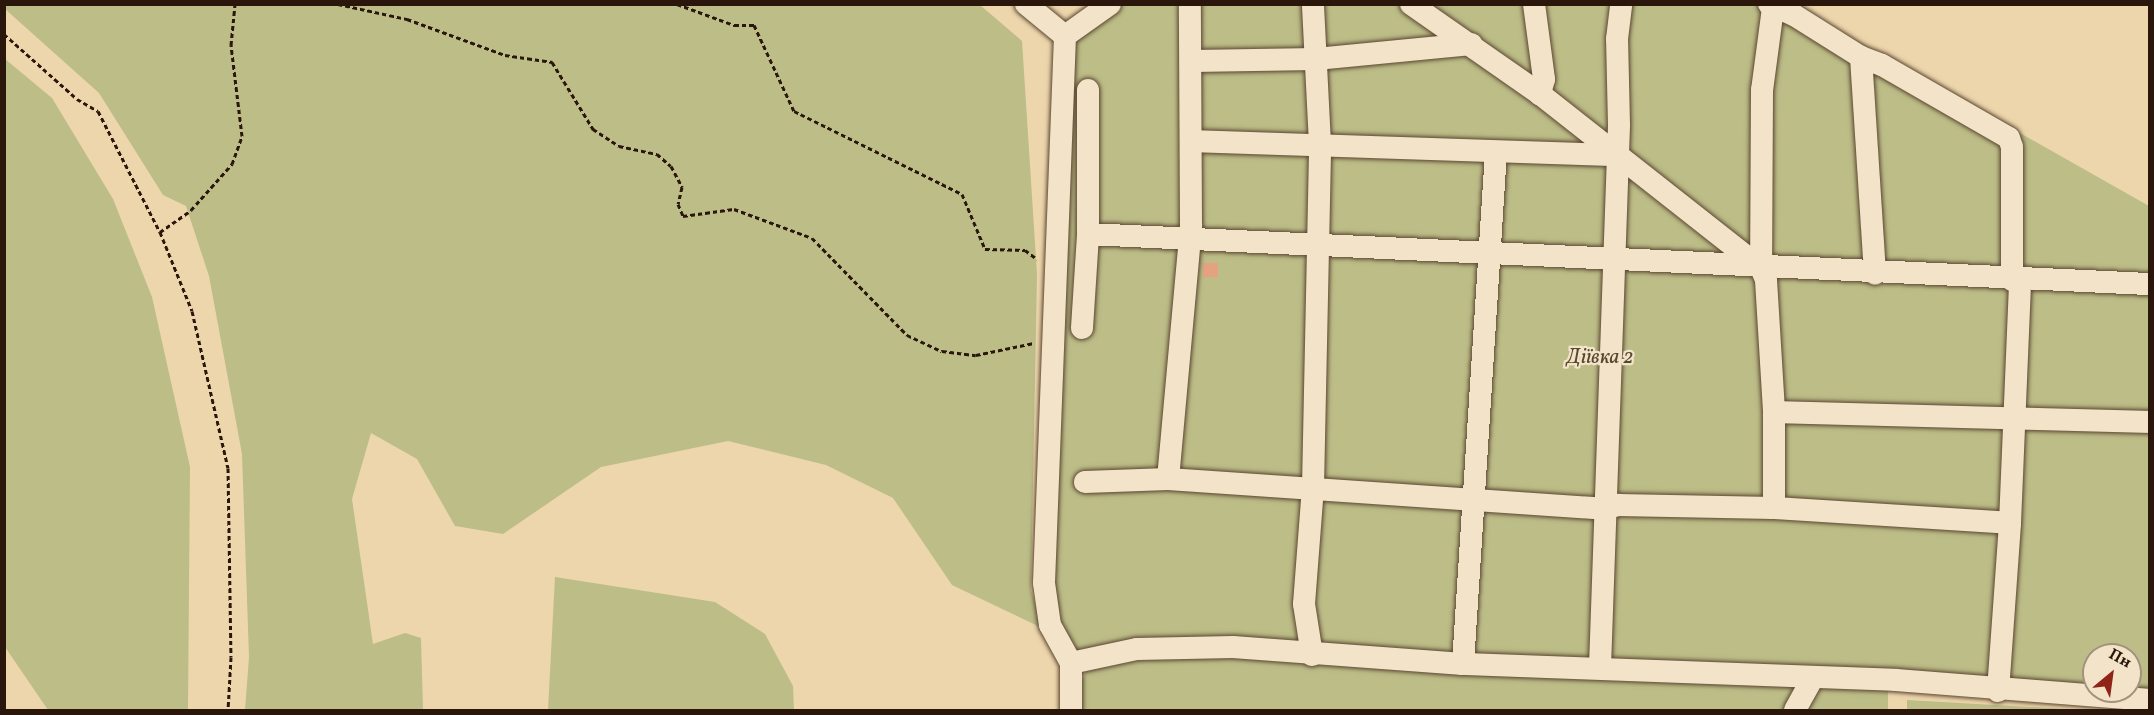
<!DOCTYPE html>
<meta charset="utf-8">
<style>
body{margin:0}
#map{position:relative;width:2154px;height:715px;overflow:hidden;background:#edd6ac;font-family:Vollkorn,serif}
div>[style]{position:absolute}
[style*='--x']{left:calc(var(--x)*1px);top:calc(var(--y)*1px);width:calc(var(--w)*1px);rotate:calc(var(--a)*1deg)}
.green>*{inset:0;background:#bcbd87}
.building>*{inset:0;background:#e6a280;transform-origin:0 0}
.path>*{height:3px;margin-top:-1.5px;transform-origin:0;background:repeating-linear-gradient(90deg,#2a160a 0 4.5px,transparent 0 7.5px)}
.roads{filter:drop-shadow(0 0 2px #5b4632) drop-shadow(0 0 2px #5b4632)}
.minor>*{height:22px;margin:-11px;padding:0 11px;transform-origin:11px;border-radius:11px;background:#f3e4c9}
span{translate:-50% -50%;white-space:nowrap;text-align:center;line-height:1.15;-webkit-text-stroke:4.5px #f3e4c9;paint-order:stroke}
.park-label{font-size:21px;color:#564830;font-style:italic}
.frame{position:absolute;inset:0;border:6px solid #2a160a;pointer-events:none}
.north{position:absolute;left:2082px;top:643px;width:60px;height:60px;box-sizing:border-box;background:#f3e4c9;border:2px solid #a3927d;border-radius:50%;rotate:29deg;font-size:16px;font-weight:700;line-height:24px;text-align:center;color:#2a160a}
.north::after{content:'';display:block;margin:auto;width:21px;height:27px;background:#8f2418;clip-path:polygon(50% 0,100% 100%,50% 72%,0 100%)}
</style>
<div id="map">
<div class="green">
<i style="clip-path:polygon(5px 4px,980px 5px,1022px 41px,1037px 274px,1031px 590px,1042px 628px,952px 585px,893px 498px,826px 465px,728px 441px,601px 467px,503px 534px,455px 526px,417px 459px,371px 433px,352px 499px,373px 644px,405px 633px,421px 638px,423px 710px,245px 710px,249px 657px,242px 454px,209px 276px,186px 206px,163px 195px,99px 93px,5px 9px)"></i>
<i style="clip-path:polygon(1115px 5px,1794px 5px,2149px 206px,2149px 693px,2130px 691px,2130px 655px,2094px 655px,2094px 689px,1888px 677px,1888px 710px,1078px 710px,1079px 688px,1087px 670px,1061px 634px,1051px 584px,1067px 49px)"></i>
<i style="clip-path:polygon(5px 59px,52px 98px,113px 199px,152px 297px,190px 467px,188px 710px,48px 710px,5px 647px)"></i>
<i style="clip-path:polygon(555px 577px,715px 602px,765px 634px,793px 686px,794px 710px,548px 710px)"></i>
<i style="clip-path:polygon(1907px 700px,2083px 710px,1907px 710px)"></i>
</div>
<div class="building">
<i style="left:1203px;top:263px;width:15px;height:14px"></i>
</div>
<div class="path">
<i style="--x:338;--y:4;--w:71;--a:12.3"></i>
<i style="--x:407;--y:19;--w:104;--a:20.2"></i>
<i style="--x:505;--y:55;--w:48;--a:8.5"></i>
<i style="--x:552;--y:62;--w:79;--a:58.5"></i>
<i style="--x:593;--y:129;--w:31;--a:33"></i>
<i style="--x:619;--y:146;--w:39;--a:12"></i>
<i style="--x:657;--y:154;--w:18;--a:41"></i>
<i style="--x:671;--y:166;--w:24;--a:62"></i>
<i style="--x:682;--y:187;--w:17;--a:103"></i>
<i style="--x:678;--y:204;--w:13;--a:67"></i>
<i style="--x:683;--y:216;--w:51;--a:-7.8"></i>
<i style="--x:734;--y:209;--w:83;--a:20.4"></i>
<i style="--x:812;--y:238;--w:136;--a:45.6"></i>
<i style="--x:907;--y:335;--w:38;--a:25"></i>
<i style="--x:942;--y:351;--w:34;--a:7"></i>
<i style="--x:976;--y:355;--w:59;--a:-11.7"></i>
<i style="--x:677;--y:4;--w:61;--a:20.2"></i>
<i style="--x:734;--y:25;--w:20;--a:0"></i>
<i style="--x:754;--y:25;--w:95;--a:65.1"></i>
<i style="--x:794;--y:111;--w:187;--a:26.3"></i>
<i style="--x:962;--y:194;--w:60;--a:67.3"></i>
<i style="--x:985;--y:249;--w:40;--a:1.4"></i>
<i style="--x:1025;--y:250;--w:15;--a:37"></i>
<i style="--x:4;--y:34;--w:98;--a:41.7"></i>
<i style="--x:77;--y:99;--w:24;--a:30"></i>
<i style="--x:98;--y:111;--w:136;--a:62.9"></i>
<i style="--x:160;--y:232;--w:85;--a:67.9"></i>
<i style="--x:192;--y:311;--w:161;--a:77.1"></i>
<i style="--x:228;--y:468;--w:189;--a:89.1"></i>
<i style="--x:231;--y:657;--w:53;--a:93.2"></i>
<i style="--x:160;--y:232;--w:38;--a:-35"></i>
<i style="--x:191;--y:210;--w:62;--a:-48.3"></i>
<i style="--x:232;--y:164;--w:30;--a:-70"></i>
<i style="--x:242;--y:136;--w:92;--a:-96.9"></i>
<i style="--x:231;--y:45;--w:41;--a:-84.4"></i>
</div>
<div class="roads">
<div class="minor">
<i style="--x:1026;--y:4;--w:50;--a:39.4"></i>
<i style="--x:1411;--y:4;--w:157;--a:34.9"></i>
<i style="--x:1540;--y:94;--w:281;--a:38.2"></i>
<i style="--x:1534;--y:4;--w:76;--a:82.4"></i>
<i style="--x:1544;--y:79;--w:16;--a:105"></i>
<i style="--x:1769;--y:4;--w:27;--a:24"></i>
<i style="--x:1794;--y:15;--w:79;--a:32.1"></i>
<i style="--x:1861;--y:57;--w:22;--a:21"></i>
<i style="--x:1882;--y:65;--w:146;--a:29.9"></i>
<i style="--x:2009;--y:138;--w:9;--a:72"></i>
<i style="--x:2012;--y:147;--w:133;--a:90"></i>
<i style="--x:1773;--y:8;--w:83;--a:97.6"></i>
<i style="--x:1762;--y:90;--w:178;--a:90.3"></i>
<i style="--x:1761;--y:268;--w:13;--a:67"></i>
<i style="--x:1766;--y:280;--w:132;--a:86.5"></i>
<i style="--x:1774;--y:412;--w:96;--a:90"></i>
<i style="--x:1065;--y:36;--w:547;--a:92.2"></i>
<i style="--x:1044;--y:583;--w:42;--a:81.9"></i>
<i style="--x:1050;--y:625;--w:43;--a:61.1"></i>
<i style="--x:1071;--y:663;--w:47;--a:90"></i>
<i style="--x:1065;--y:36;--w:55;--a:-35.4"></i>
<i style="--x:1861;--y:57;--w:217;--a:86.3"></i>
<i style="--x:1193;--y:61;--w:123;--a:-0.9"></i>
<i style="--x:1316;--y:59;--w:156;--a:-5.5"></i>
<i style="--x:1193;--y:141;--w:423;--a:1.9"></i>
<i style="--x:1088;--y:234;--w:1063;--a:2.7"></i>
<i style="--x:1082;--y:328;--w:94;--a:-86.3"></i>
<i style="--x:1088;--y:234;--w:144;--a:-90"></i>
<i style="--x:1774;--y:412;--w:376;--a:1.5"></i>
<i style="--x:1168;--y:479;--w:255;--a:-84.8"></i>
<i style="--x:1191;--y:225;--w:221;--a:-90.3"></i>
<i style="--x:1085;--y:482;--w:83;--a:-2.1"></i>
<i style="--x:1168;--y:479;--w:437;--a:3.9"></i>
<i style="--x:1604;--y:509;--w:15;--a:-16"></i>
<i style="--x:1618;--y:505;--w:156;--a:1.1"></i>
<i style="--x:1774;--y:508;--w:236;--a:3.6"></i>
<i style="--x:1312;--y:655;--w:52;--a:-98.9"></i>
<i style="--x:1304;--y:604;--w:117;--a:-85.6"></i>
<i style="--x:1313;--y:487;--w:343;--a:-88.8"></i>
<i style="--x:1320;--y:144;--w:140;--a:-92.9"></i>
<i style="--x:1071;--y:663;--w:67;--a:-12"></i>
<i style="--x:1137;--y:649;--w:96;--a:-1.2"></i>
<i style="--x:1233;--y:647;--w:231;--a:4.2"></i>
<i style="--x:1463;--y:664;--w:433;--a:2.1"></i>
<i style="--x:1896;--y:680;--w:255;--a:4.5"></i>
<i style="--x:1463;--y:664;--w:513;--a:-86.31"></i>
<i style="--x:1600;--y:667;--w:542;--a:-87.99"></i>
<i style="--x:1619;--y:125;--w:86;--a:-91.3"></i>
<i style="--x:1617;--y:39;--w:35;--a:-83"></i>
<i style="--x:1998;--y:691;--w:168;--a:-85.9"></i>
<i style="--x:2010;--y:523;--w:243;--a:-87.6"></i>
<i style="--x:1795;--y:710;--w:35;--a:-61"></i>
</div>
</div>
<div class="park-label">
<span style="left:1600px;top:358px">Діївка 2</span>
</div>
<div class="frame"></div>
<div class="north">Пн</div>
</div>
